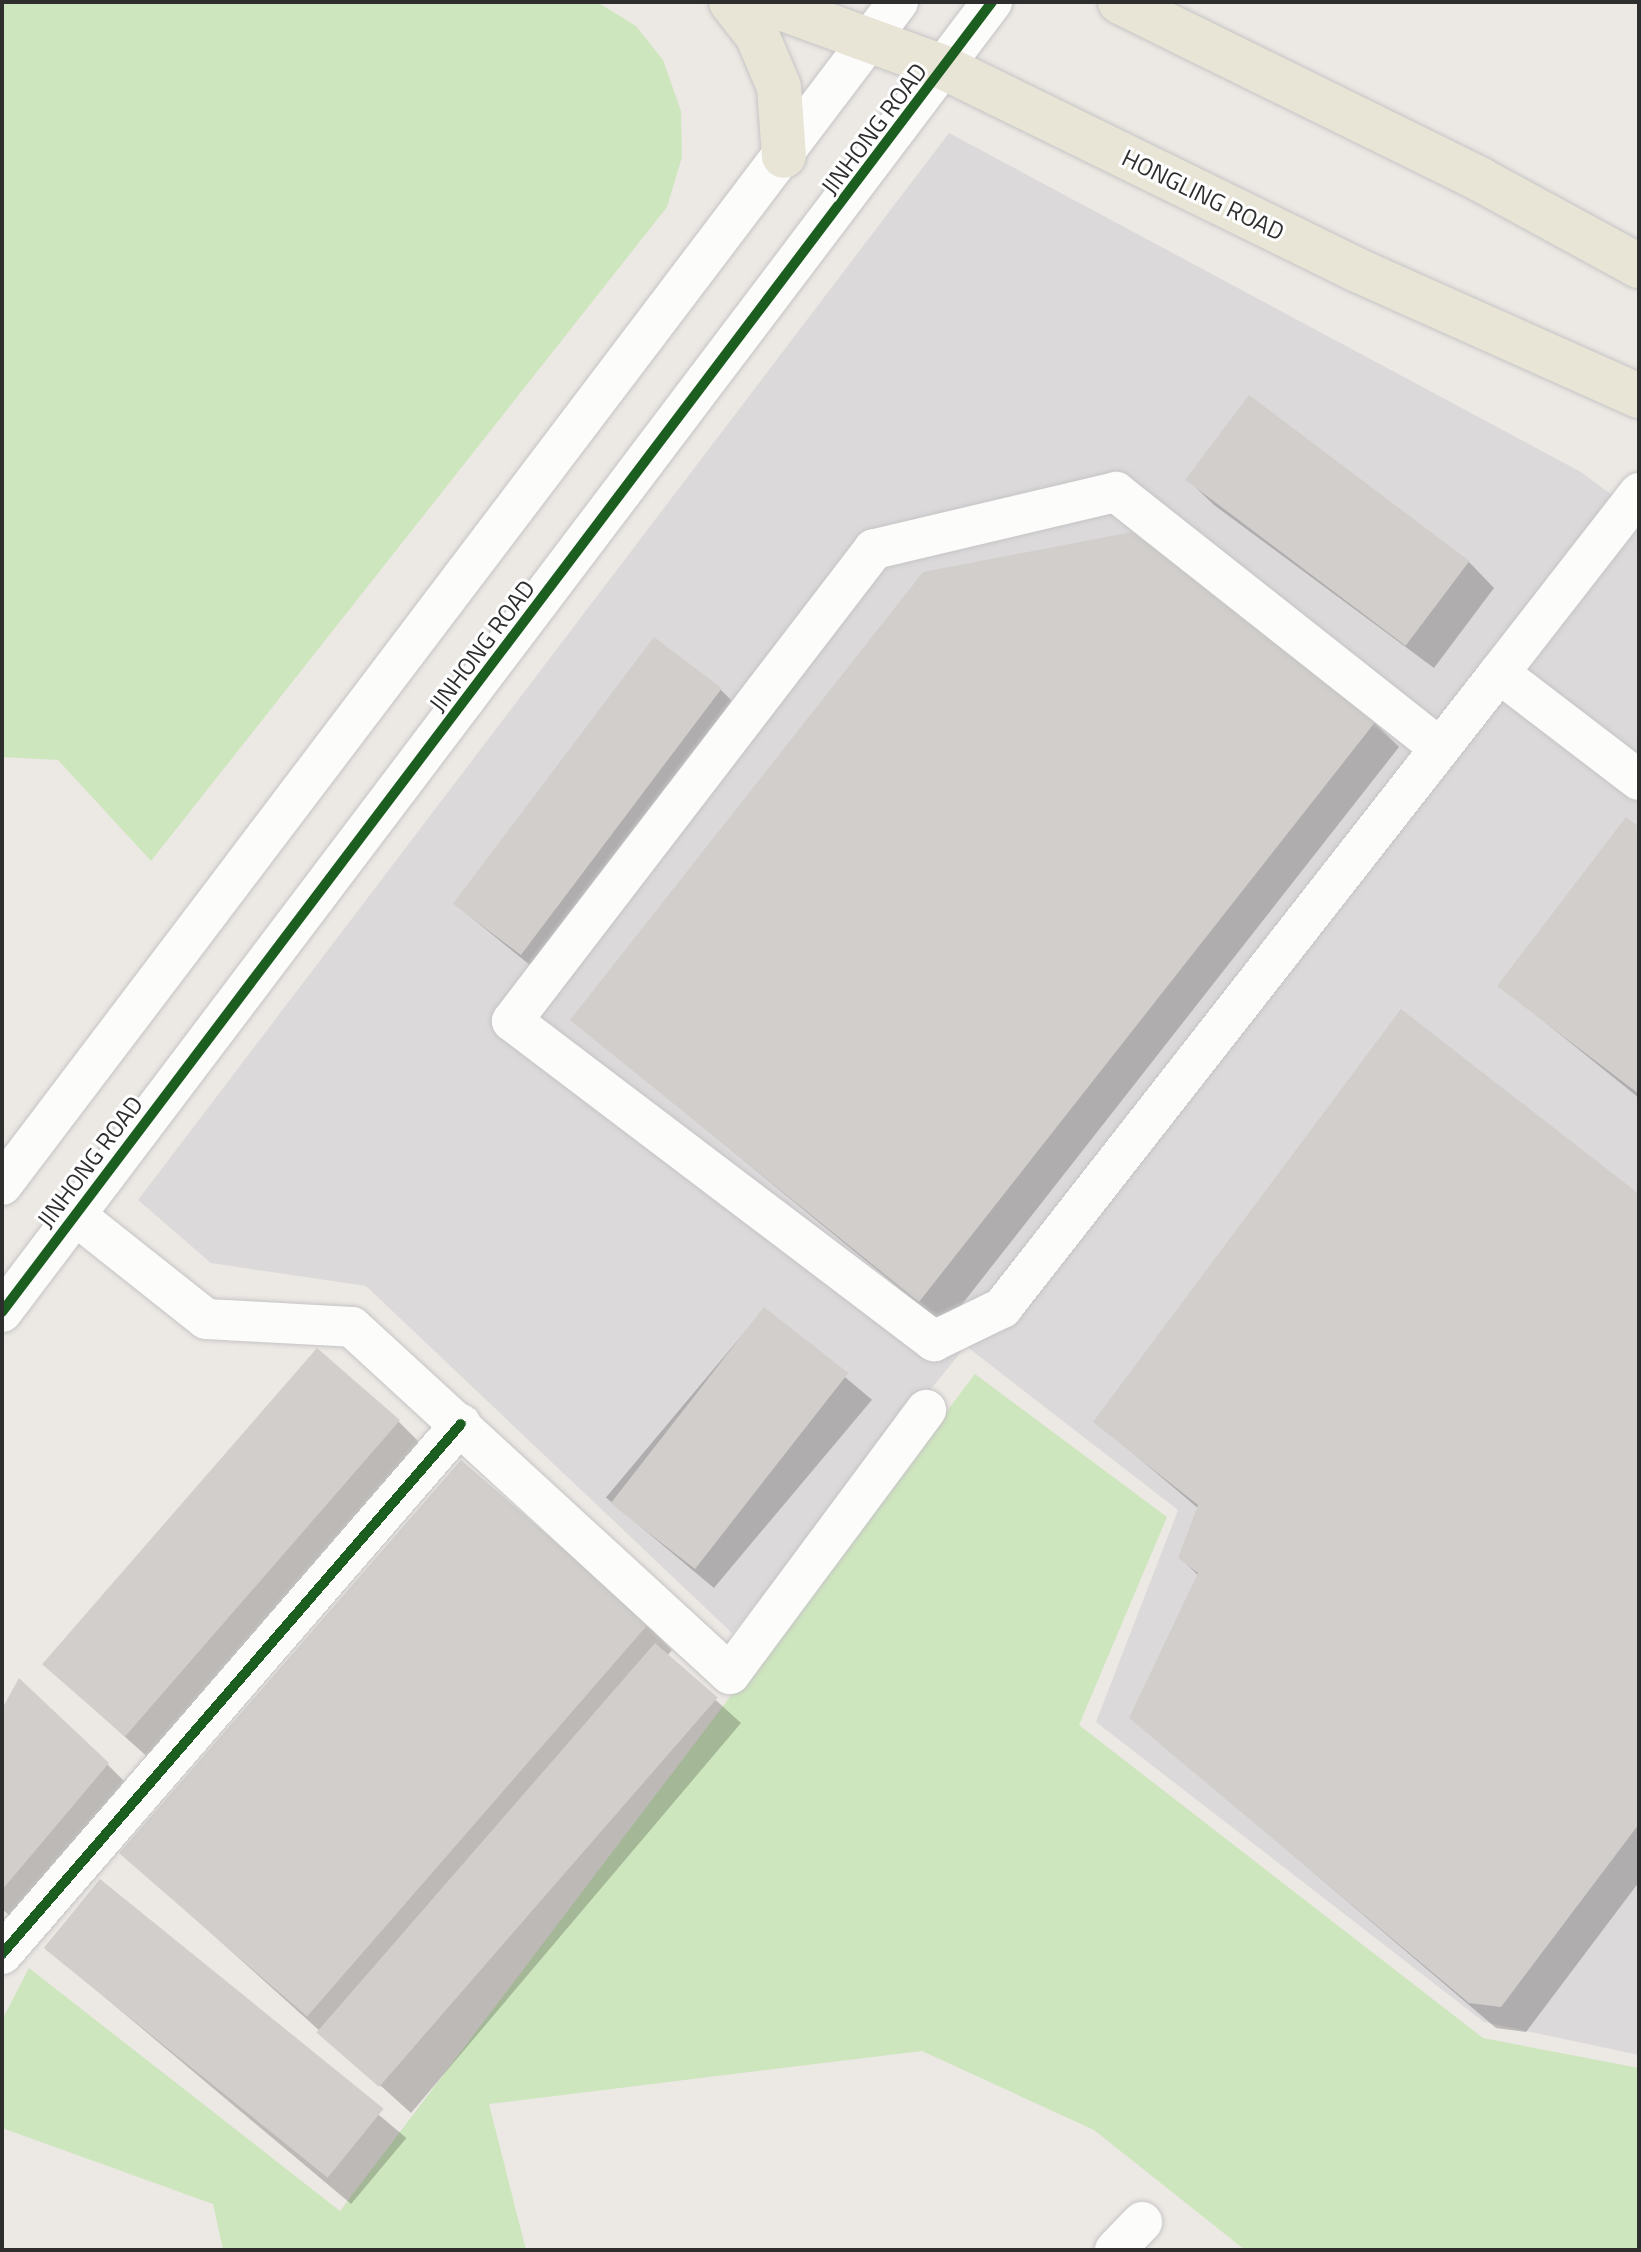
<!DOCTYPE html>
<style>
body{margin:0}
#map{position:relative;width:1641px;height:2252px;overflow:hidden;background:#ece8e4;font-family:"Titillium Web",sans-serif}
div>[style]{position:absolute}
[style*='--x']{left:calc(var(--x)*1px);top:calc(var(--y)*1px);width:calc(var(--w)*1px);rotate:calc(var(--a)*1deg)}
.industrial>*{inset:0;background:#dcd9db}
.green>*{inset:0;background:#cee6be}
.shadow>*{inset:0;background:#0003;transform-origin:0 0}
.building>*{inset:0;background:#d1cecb;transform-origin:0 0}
.roads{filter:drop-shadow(0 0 2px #c5c4c5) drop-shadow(0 0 2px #c5c4c5)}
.minor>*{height:40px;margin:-20px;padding:0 20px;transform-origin:20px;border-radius:20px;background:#fcfcfb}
.major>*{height:44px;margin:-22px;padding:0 22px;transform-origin:22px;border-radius:22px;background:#e8e4d6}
.cycleway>*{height:10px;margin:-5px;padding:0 5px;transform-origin:5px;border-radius:5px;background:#1b5e20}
span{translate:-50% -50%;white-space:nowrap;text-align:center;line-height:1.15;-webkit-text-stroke:6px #fff;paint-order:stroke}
.street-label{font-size:24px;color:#2e2e2e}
.frame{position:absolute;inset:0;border:4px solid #2e2e2e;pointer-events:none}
</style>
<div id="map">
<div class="industrial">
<i style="clip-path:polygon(949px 133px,1581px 472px,1639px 515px,1639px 2055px,1484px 2022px,1096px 1722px,1178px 1510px,966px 1346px,732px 1633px,366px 1286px,211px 1263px,138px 1200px)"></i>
</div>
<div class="green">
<i style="clip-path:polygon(2px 2px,597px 2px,636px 26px,663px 60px,681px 111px,682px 157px,667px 207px,151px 861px,58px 760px,2px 757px)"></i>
<i style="clip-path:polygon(975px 1374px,1167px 1517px,1079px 1725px,1483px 2038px,1639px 2068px,1639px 2250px,1245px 2250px,1094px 2130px,922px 2051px,489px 2104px,526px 2250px,223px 2250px,213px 2204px,2px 2128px,2px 2020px,29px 1968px,340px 2211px)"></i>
</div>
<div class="shadow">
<i style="clip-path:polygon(1188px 480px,1469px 562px,1494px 588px,1434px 668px,1214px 505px)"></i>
<i style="clip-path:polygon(720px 689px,745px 714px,547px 979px,456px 905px)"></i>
<i style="clip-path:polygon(1374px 722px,1399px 747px,945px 1326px,573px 1020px)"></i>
<i style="clip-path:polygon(1639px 830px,1639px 1098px,1500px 986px)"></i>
<i style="clip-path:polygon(1639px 1197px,1639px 1882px,1526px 2032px,1496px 2028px,1132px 1718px,1199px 1576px,1180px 1558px,1199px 1509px,1096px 1422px)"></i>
<i style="left:764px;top:1309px;width:141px;height:246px;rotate:40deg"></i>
<i style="clip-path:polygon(398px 1421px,423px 1446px,152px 1761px,45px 1665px)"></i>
<i style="clip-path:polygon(647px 1625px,672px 1650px,667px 1656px,741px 1723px,411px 2113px,122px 1853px)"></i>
<i style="clip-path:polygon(2px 1713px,108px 1765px,133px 1790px,19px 1924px,2px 1909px)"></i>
<i style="left:100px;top:1881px;width:400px;height:86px;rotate:40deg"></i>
</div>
<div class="building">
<i style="left:1249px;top:395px;width:276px;height:106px;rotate:37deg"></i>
<i style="clip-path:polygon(1132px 532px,1376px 721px,919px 1302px,570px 1020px,923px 572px)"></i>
<i style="left:654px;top:637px;width:85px;height:334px;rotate:37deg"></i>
<i style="clip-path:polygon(1626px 817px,1639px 827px,1639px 1094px,1497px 986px)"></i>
<i style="clip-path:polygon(1401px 1009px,1639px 1194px,1639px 1824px,1501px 2007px,1469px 2003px,1129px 1718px,1198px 1573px,1178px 1558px,1198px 1505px,1093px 1422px)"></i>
<i style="left:764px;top:1307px;width:107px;height:249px;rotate:38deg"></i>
<i style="left:317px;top:1348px;width:110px;height:419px;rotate:41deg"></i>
<i style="left:461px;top:1460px;width:249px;height:521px;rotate:41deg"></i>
<i style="left:655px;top:1643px;width:83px;height:516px;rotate:41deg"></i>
<i style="clip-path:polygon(19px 1678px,109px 1763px,2px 1890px,2px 1709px)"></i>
<i style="left:100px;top:1879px;width:365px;height:89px;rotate:39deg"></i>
</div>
<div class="roads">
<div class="minor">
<i style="--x:1499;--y:673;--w:176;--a:37.4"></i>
<i style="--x:1440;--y:748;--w:413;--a:-141.7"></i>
<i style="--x:1116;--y:492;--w:249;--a:166.7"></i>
<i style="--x:874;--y:549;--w:595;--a:127.49"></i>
<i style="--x:512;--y:1021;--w:530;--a:37.17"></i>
<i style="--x:934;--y:1341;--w:76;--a:-25.9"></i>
<i style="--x:1002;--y:1308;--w:806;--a:-51.95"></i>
<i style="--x:1499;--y:673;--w:228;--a:-52.1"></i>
<i style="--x:2;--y:1185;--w:1484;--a:-52.86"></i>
<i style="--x:75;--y:1215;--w:167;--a:38.4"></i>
<i style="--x:206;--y:1319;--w:146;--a:3.1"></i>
<i style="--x:352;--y:1327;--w:513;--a:42.55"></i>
<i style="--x:730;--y:1674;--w:329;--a:-53.4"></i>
<i style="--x:2;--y:1312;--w:1642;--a:-52.92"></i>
<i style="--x:2;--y:1954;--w:701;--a:-49.11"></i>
<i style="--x:1115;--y:2250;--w:39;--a:-46"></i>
</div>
<div class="major">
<i style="--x:731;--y:2;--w:42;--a:51.8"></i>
<i style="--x:757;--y:35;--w:56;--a:67.1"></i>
<i style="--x:779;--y:87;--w:69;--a:85.9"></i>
<i style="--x:764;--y:2;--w:193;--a:20"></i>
<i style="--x:945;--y:68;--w:459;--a:26.1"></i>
<i style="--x:1357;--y:270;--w:309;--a:24.1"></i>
<i style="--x:1120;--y:2;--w:402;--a:26.2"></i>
<i style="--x:1481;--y:180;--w:180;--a:28.6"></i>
</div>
</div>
<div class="cycleway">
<i style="--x:2;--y:1312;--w:1642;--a:-52.92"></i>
<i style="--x:2;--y:1954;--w:701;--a:-49.11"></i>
</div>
<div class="street-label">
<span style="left:874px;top:129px;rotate:-53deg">JINHONG ROAD</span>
<span style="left:1203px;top:195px;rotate:26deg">HONGLING ROAD</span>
<span style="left:482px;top:646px;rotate:-53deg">JINHONG ROAD</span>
<span style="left:90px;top:1162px;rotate:-53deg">JINHONG ROAD</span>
</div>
<div class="frame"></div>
</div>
